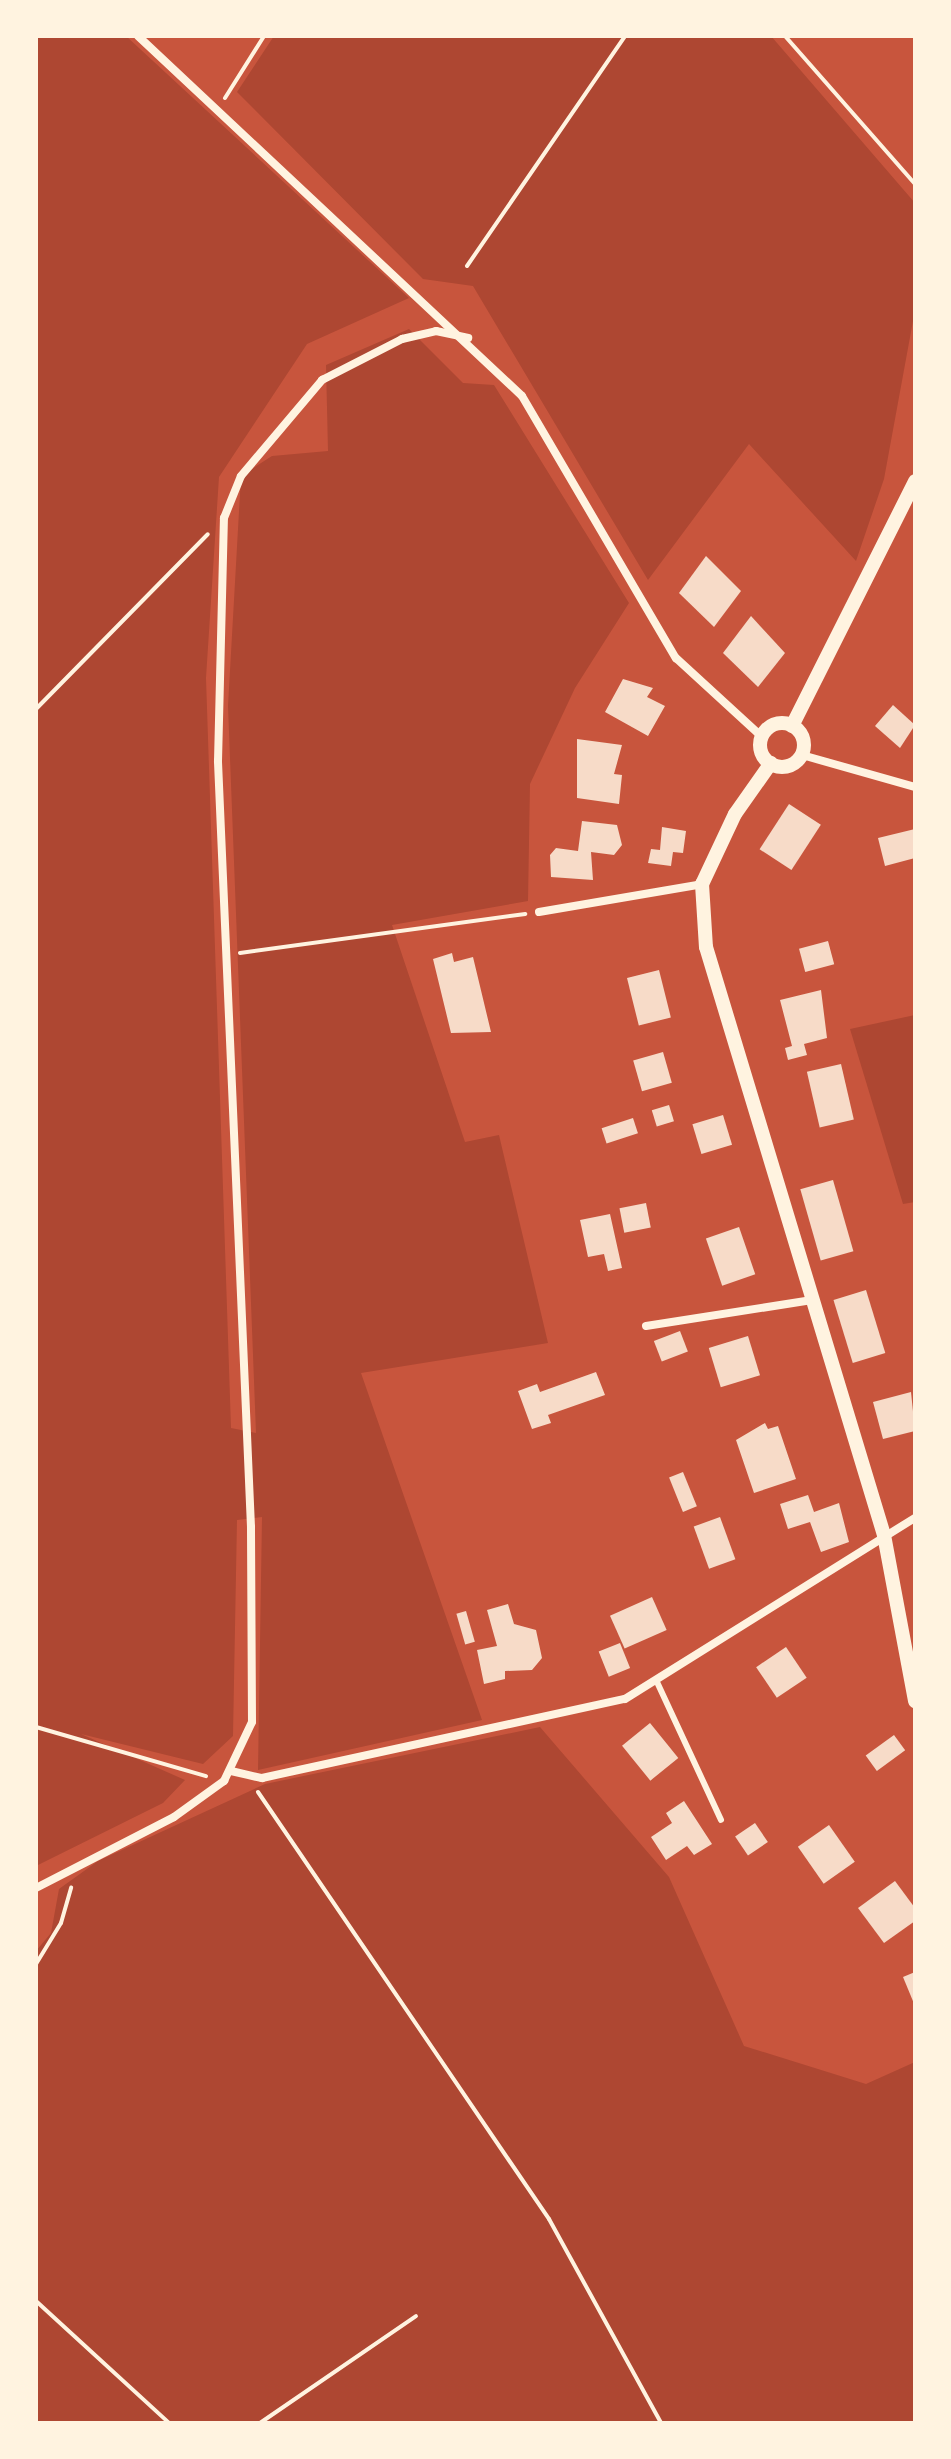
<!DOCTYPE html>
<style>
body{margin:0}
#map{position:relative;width:951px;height:2459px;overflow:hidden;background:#c8553d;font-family:Cabin,sans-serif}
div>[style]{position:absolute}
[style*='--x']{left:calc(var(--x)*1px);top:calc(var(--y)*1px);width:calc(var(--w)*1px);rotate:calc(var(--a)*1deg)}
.green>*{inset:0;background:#ae4732}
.building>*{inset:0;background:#f7dbc8;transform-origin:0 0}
.path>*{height:4px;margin:-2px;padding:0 2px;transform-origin:2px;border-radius:2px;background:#fff3e0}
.service>*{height:6px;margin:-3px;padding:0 3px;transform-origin:3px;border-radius:3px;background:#fff3e0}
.minor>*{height:8px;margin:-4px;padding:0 4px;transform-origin:4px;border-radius:4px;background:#fff3e0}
.tertiary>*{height:14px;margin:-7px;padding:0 7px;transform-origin:7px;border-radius:7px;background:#fff3e0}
.tertiary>.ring{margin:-7px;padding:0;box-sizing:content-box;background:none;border:14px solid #fff3e0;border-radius:50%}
span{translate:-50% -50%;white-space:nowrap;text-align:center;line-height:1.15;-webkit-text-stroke:7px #fff3e0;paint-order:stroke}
.frame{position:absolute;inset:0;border:38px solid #fff3e0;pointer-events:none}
</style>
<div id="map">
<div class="green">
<i style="clip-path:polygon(36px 36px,126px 36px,409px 298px,307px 344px,219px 477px,206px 678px,231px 1428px,256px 1433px,228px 706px,241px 476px,272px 456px,328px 451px,326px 365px,409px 329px,463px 383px,494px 385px,629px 603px,575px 688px,530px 784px,528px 901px,392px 925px,465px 1142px,499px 1135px,548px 1343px,361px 1373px,482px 1720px,258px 1770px,262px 1517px,237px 1520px,233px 1736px,203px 1764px,81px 1734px,185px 1780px,163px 1803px,36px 1866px)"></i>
<i style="clip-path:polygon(274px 36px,771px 36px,915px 203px,915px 310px,884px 479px,856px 561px,749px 444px,648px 580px,473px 286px,423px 279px,237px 92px)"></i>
<i style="clip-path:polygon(915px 1015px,915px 1202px,903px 1204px,850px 1029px)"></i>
<i style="clip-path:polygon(540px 1727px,669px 1877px,744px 2046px,866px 2084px,915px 2062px,915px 2423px,36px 2423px,36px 1951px,51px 1933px,59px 1889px,98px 1861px,265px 1784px)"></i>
</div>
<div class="building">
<i style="clip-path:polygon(706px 556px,741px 591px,714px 627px,679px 593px)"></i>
<i style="clip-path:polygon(751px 616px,785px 653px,758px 687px,723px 653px)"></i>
<i style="clip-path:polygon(623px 679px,653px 688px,647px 697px,665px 706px,648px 736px,605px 712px)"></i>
<i style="clip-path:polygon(893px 705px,915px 725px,900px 748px,875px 726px)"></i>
<i style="clip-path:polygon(577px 739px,622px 745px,614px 774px,622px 775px,619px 804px,577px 798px)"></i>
<i style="left:789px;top:804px;width:38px;height:54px;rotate:33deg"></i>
<i style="clip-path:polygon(582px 821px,617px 825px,622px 845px,614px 855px,591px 852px,593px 880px,551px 877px,550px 855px,556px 848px,578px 851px)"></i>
<i style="clip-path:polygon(662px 827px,686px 831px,683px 853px,673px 852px,671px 866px,648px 863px,651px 849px,660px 850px)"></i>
<i style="clip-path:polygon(915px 829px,915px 858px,885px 866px,878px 838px)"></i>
<i style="left:828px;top:941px;width:24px;height:30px;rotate:75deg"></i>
<i style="clip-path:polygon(452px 953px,454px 962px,473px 957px,491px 1032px,451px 1033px,433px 959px)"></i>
<i style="left:659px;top:970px;width:49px;height:33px;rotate:76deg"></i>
<i style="clip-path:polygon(821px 990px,827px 1038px,804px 1044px,807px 1055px,788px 1060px,785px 1048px,792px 1046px,780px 1000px)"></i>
<i style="left:663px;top:1052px;width:32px;height:31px;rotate:74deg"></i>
<i style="left:841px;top:1064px;width:57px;height:35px;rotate:77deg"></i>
<i style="left:669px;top:1105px;width:17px;height:18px;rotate:73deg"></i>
<i style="left:723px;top:1115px;width:31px;height:32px;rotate:73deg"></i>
<i style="left:633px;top:1118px;width:16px;height:33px;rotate:72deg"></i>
<i style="left:833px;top:1180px;width:74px;height:34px;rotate:74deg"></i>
<i style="left:646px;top:1203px;width:25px;height:27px;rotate:79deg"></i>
<i style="clip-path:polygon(610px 1214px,622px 1268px,608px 1271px,604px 1254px,588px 1257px,580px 1220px)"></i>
<i style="left:739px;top:1227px;width:50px;height:35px;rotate:71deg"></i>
<i style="left:866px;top:1290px;width:66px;height:34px;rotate:73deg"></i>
<i style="left:680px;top:1331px;width:22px;height:28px;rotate:69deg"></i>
<i style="left:748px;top:1336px;width:41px;height:41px;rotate:73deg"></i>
<i style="clip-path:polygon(596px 1372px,605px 1395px,548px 1415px,551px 1423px,532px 1429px,518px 1391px,537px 1384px,540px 1392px)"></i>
<i style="clip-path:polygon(911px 1392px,915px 1431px,883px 1439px,873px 1402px)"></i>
<i style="clip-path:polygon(765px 1423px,768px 1429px,778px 1426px,796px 1479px,754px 1493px,736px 1440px)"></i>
<i style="left:683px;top:1472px;width:37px;height:15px;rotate:68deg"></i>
<i style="clip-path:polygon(808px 1495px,814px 1512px,839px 1503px,849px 1542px,821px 1552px,810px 1522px,788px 1529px,780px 1504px)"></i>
<i style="left:720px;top:1517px;width:45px;height:28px;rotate:70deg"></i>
<i style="left:652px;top:1597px;width:36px;height:46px;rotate:66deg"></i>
<i style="clip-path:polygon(508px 1604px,514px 1624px,536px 1630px,542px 1658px,532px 1670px,505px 1671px,505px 1679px,484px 1684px,477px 1650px,497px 1646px,487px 1610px)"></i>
<i style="left:466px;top:1611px;width:32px;height:10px;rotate:74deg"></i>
<i style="left:620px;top:1643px;width:27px;height:23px;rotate:68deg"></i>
<i style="left:786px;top:1647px;width:37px;height:36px;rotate:56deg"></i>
<i style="left:650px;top:1723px;width:45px;height:36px;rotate:51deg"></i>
<i style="left:894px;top:1735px;width:19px;height:35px;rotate:54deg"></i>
<i style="clip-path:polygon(684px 1801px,712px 1844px,694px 1855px,687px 1846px,666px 1860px,651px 1837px,672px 1823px,666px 1813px)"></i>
<i style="left:755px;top:1823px;width:23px;height:24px;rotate:56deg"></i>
<i style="left:829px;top:1825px;width:45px;height:38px;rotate:55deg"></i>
<i style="clip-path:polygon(895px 1881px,915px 1908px,915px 1921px,884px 1943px,858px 1908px)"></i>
<i style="clip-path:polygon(915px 1972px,915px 2006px,903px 1977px)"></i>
</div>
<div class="path">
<i style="--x:785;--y:36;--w:197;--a:48.7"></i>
<i style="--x:225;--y:98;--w:73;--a:-57.8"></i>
<i style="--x:467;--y:266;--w:279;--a:-55.5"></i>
<i style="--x:36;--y:709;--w:245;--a:-45.5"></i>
<i style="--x:240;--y:953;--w:288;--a:-7.8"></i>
<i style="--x:36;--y:1727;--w:177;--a:16.1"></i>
<i style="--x:258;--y:1792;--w:517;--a:55.73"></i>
<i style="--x:549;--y:2219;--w:233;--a:61.2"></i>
<i style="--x:36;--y:1964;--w:48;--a:-58.6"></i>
<i style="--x:61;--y:1923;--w:37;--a:-74"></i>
<i style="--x:36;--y:2301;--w:180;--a:42.5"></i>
<i style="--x:260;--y:2423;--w:189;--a:-34.4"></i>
</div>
<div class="service">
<i style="--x:657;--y:1682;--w:152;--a:65.1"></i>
</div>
<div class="minor">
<i style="--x:138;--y:36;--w:526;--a:43.15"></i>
<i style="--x:522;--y:396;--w:304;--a:59.6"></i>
<i style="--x:676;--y:658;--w:115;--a:42.5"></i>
<i style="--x:802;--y:755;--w:117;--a:15.8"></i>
<i style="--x:539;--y:912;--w:165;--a:-9.7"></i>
<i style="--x:646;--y:1326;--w:168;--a:-8.9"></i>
<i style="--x:231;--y:1771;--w:32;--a:13"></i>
<i style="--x:262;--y:1778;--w:371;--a:-12.3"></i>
<i style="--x:625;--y:1699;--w:342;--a:-32"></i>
<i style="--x:36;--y:1888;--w:155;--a:-27.2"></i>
<i style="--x:174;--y:1817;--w:62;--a:-35.8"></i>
<i style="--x:224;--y:1781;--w:65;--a:-64.6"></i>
<i style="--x:252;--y:1722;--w:195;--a:-90.3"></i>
<i style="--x:251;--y:1527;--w:767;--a:-92.47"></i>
<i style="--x:218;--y:761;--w:243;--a:-88.6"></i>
<i style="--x:224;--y:518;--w:45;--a:-68"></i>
<i style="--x:241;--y:476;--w:126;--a:-49.8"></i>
<i style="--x:322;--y:380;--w:90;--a:-27.1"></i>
<i style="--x:402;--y:339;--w:35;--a:-13"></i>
<i style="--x:436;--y:331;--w:33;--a:12"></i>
</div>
<div class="tertiary">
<i class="ring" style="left:760px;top:723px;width:30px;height:30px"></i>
<i style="--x:792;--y:726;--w:274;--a:-63.3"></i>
<i style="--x:771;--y:763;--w:62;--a:125.2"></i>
<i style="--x:735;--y:814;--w:77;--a:115.2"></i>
<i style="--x:702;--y:884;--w:63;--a:86.4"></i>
<i style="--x:706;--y:947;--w:614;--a:73.16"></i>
<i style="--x:884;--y:1535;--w:169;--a:79.4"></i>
</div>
<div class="frame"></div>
</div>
